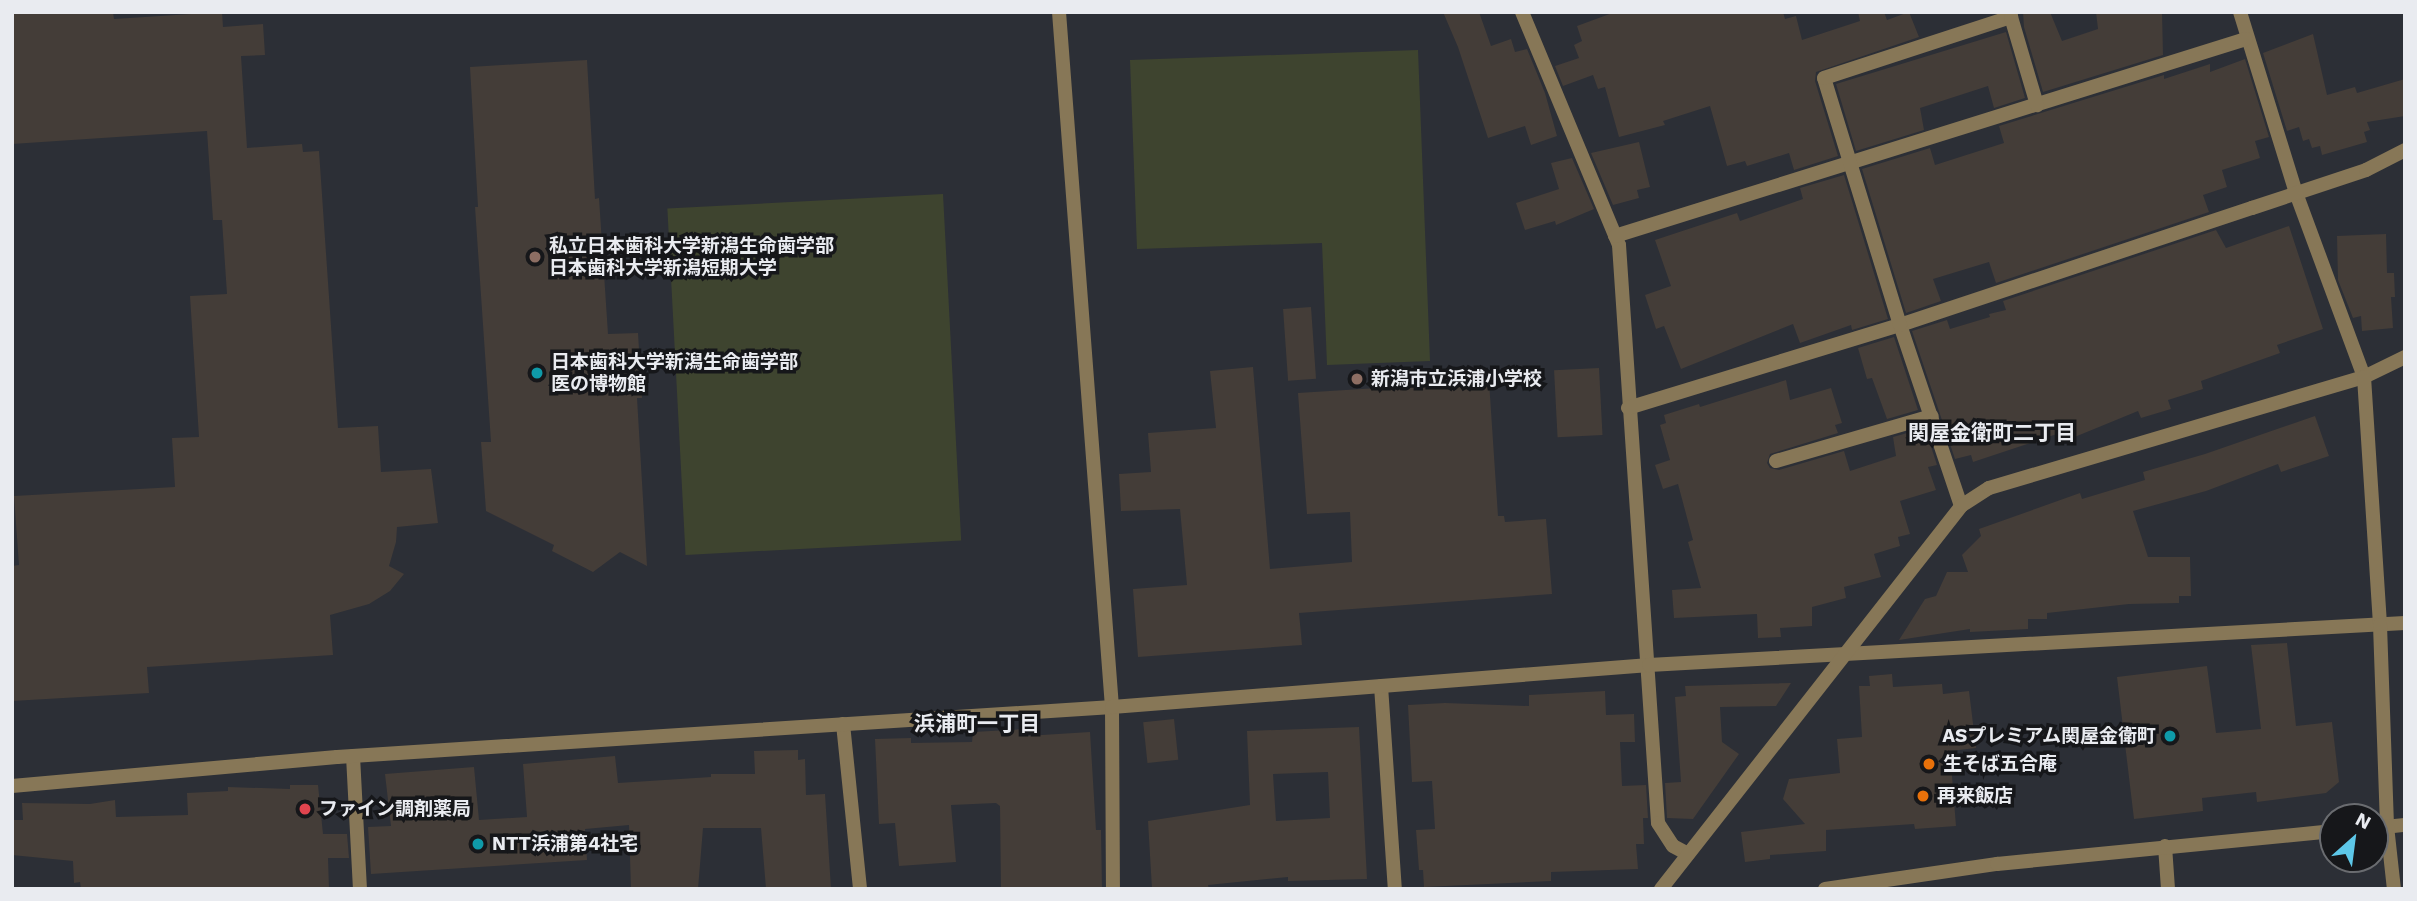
<!DOCTYPE html>
<meta charset="utf-8">
<style>
body{margin:0}
#map{position:relative;width:2417px;height:901px;overflow:hidden;background:#2c2f36;font-family:"Work Sans","Noto Sans JP",sans-serif}
div>[style]{position:absolute}
[style*='--x']{left:calc(var(--x)*1px);top:calc(var(--y)*1px);width:calc(var(--w)*1px);rotate:calc(var(--a)*1deg)}
.green>*{inset:0;background:#3e442f;transform-origin:0 0}
.building>*{inset:0;background:#443d38;transform-origin:0 0}
.minor>*{height:14px;margin:-7px;padding:0 7px;transform-origin:7px;border-radius:7px;background:#877757}
.tertiary>*{height:14px;margin:-7px;padding:0 7px;transform-origin:7px;border-radius:7px;background:#877757}
.dots>*{width:19px;height:19px;translate:-50% -50%;box-sizing:border-box;border:4px solid #16171a;border-radius:50%}
span{translate:-50% -50%;white-space:nowrap;text-align:center;line-height:1.15;-webkit-text-stroke:7px #16171a;paint-order:stroke}
.poi-label{font-size:19px;color:#e9ebf0;font-weight:700}
.left{translate:0 -50%;text-align:left}
.right{translate:-100% -50%;text-align:right}
.neighbourhood-label{font-size:21px;color:#e9ebf0;font-weight:700}
.frame{position:absolute;inset:0;border:14px solid #e9ebf0;pointer-events:none}
.north{position:absolute;left:2319px;top:803px;width:70px;height:70px;box-sizing:border-box;background:#16171a;border:2px solid #6a6c70;border-radius:50%;rotate:28deg;font-size:19px;font-weight:700;line-height:28px;text-align:center;color:#e9ebf0}
.north::after{content:'';display:block;margin:auto;width:24px;height:32px;background:#5dc7e8;clip-path:polygon(50% 0,100% 100%,50% 72%,0 100%)}
</style>
<div id="map">
<div class="green">
<i style="clip-path:polygon(1418px 50px,1430px 361px,1327px 365px,1322px 243px,1137px 249px,1130px 60px)"></i>
<i style="left:943px;top:194px;width:347px;height:276px;rotate:87deg"></i>
</div>
<div class="building">
<i style="clip-path:polygon(12px 12px,113px 12px,114px 19px,222px 12px,223px 27px,263px 24px,265px 55px,241px 56px,247px 148px,302px 144px,303px 152px,319px 151px,338px 428px,378px 426px,381px 472px,431px 469px,438px 523px,397px 527px,396px 542px,389px 566px,404px 574px,390px 591px,369px 604px,330px 615px,333px 655px,147px 667px,149px 693px,12px 701px,12px 566px,19px 565px,14px 496px,175px 487px,172px 438px,199px 437px,190px 296px,227px 294px,222px 220px,213px 220px,207px 131px,12px 144px)"></i>
<i style="clip-path:polygon(1443px 12px,1479px 12px,1491px 46px,1511px 39px,1515px 52px,1527px 49px,1545px 93px,1557px 136px,1531px 145px,1525px 126px,1488px 138px,1458px 47px)"></i>
<i style="clip-path:polygon(1615px 12px,1783px 12px,1785px 19px,1796px 16px,1802px 40px,1860px 21px,1858px 12px,1884px 12px,1887px 20px,1909px 12px,1919px 37px,1816px 72px,1815px 81px,1838px 156px,1794px 170px,1789px 153px,1747px 166px,1745px 161px,1727px 166px,1710px 106px,1663px 121px,1665px 125px,1619px 137px,1605px 87px,1598px 89px,1593px 75px,1563px 86px,1555px 66px,1579px 58px,1574px 45px,1582px 41px,1577px 26px)"></i>
<i style="clip-path:polygon(2023px 12px,2050px 12px,2062px 41px,2098px 29px,2096px 12px,2162px 12px,2163px 55px,2043px 92px,2024px 27px)"></i>
<i style="clip-path:polygon(2006px 32px,2025px 98px,1994px 108px,1988px 86px,1920px 108px,1924px 130px,1856px 151px,1836px 84px)"></i>
<i style="clip-path:polygon(2313px 34px,2327px 95px,2355px 87px,2357px 93px,2405px 79px,2405px 116px,2367px 122px,2370px 130px,2364px 132px,2367px 142px,2322px 155px,2320px 146px,2312px 148px,2309px 139px,2303px 141px,2299px 127px,2287px 131px,2263px 53px)"></i>
<i style="clip-path:polygon(2245px 59px,2269px 137px,2255px 141px,2260px 158px,2222px 170px,2227px 187px,2203px 195px,2209px 212px,1996px 283px,1989px 262px,1933px 279px,1941px 301px,1906px 313px,1862px 169px,1930px 148px,1935px 165px,2004px 143px,1999px 126px,2164px 75px,2164px 79px,2210px 64px,2210px 72px)"></i>
<i style="clip-path:polygon(587px 60px,595px 199px,599px 198px,608px 334px,638px 333px,642px 398px,637px 398px,647px 566px,620px 552px,593px 572px,552px 551px,554px 545px,486px 511px,481px 442px,491px 442px,475px 207px,478px 207px,470px 67px)"></i>
<i style="clip-path:polygon(1639px 142px,1650px 187px,1637px 190px,1639px 198px,1613px 205px,1591px 153px)"></i>
<i style="clip-path:polygon(1572px 158px,1594px 209px,1556px 225px,1555px 221px,1525px 230px,1516px 203px,1559px 189px,1551px 163px)"></i>
<i style="clip-path:polygon(1844px 175px,1888px 319px,1852px 330px,1851px 325px,1800px 343px,1793px 324px,1681px 369px,1664px 326px,1656px 329px,1645px 295px,1671px 286px,1655px 240px,1737px 213px,1740px 221px,1803px 199px,1800px 188px)"></i>
<i style="clip-path:polygon(2289px 226px,2323px 329px,2277px 345px,2280px 353px,2201px 381px,2203px 389px,2168px 400px,2171px 409px,2141px 418px,2138px 411px,2060px 443px,2057px 434px,1973px 462px,1971px 455px,1955px 459px,1912px 331px,1947px 320px,1950px 329px,1990px 317px,1989px 314px,2006px 310px,2003px 301px,2216px 230px,2226px 248px)"></i>
<i style="clip-path:polygon(2386px 234px,2387px 273px,2394px 273px,2395px 297px,2391px 297px,2393px 328px,2362px 331px,2361px 316px,2353px 318px,2338px 280px,2337px 236px)"></i>
<i style="left:1311px;top:307px;width:72px;height:28px;rotate:86deg"></i>
<i style="clip-path:polygon(1894px 337px,1918px 410px,1887px 419px,1872px 378px,1867px 379px,1858px 348px)"></i>
<i style="clip-path:polygon(1253px 367px,1270px 569px,1352px 562px,1350px 512px,1307px 514px,1298px 393px,1489px 381px,1498px 516px,1504px 516px,1505px 522px,1546px 519px,1552px 594px,1299px 613px,1302px 645px,1138px 657px,1133px 589px,1187px 585px,1180px 509px,1121px 511px,1119px 474px,1151px 472px,1148px 433px,1216px 428px,1210px 371px)"></i>
<i style="left:1599px;top:368px;width:67px;height:45px;rotate:87deg"></i>
<i style="clip-path:polygon(1786px 380px,1790px 400px,1831px 388px,1842px 423px,1835px 425px,1838px 433px,1770px 454px,1767px 463px,1770px 468px,1779px 470px,1844px 451px,1850px 471px,1896px 456px,1893px 437px,1925px 428px,1937px 465px,1928px 467px,1936px 490px,1900px 501px,1910px 534px,1898px 537px,1900px 546px,1874px 554px,1881px 577px,1844px 587px,1846px 598px,1812px 607px,1812px 626px,1780px 628px,1781px 637px,1758px 638px,1757px 614px,1674px 618px,1672px 590px,1701px 588px,1688px 542px,1693px 540px,1678px 484px,1663px 489px,1655px 465px,1670px 460px,1660px 425px,1666px 423px,1664px 415px,1699px 404px,1700px 407px)"></i>
<i style="clip-path:polygon(2315px 416px,2329px 456px,2281px 472px,2278px 464px,2206px 491px,2133px 511px,2148px 557px,2190px 557px,2191px 596px,2179px 596px,2179px 603px,2129px 604px,2047px 613px,2047px 619px,2028px 619px,2028px 629px,1970px 632px,1970px 629px,1899px 640px,1925px 599px,1936px 596px,1947px 572px,1968px 572px,1962px 555px,1981px 536px,1979px 529px,2080px 493px,2082px 499px,2145px 480px,2143px 472px,2205px 454px)"></i>
<i style="clip-path:polygon(2287px 643px,2296px 726px,2332px 722px,2339px 782px,2326px 793px,2257px 802px,2256px 792px,2202px 798px,2203px 811px,2134px 819px,2117px 677px,2207px 666px,2216px 733px,2261px 729px,2251px 645px)"></i>
<i style="clip-path:polygon(1892px 674px,1893px 687px,1942px 684px,1943px 694px,1969px 691px,1976px 748px,1950px 751px,1956px 826px,1915px 829px,1914px 824px,1826px 830px,1826px 851px,1770px 855px,1770px 859px,1745px 862px,1741px 832px,1805px 824px,1783px 799px,1789px 779px,1840px 773px,1837px 739px,1862px 737px,1859px 686px,1870px 686px,1869px 676px)"></i>
<i style="clip-path:polygon(1791px 683px,1776px 706px,1720px 707px,1722px 742px,1739px 754px,1693px 819px,1667px 818px,1665px 783px,1681px 782px,1675px 697px,1686px 696px,1685px 686px)"></i>
<i style="clip-path:polygon(1605px 691px,1606px 715px,1634px 714px,1635px 742px,1620px 742px,1622px 786px,1646px 785px,1648px 818px,1643px 818px,1644px 844px,1636px 844px,1638px 869px,1551px 872px,1551px 881px,1424px 887px,1423px 870px,1419px 870px,1416px 830px,1435px 829px,1432px 781px,1412px 782px,1408px 705px,1445px 703px,1529px 706px,1529px 695px)"></i>
<i style="left:1174px;top:719px;width:41px;height:31px;rotate:84deg"></i>
<i style="clip-path:polygon(evenodd,1359px 727px,1367px 879px,1288px 881px,1288px 877px,1208px 885px,1209px 889px,1152px 889px,1148px 821px,1250px 805px,1247px 731px,1359px 727px,1328px 772px,1330px 818px,1276px 821px,1273px 774px,1328px 772px)"></i>
<i style="clip-path:polygon(1025px 729px,1026px 736px,1090px 732px,1096px 830px,1101px 830px,1102px 889px,1001px 889px,1000px 806px,996px 803px,951px 805px,956px 862px,899px 866px,895px 823px,879px 824px,875px 739px,911px 738px,911px 743px,972px 742px,973px 732px)"></i>
<i style="clip-path:polygon(798px 750px,798px 760px,805px 759px,806px 795px,825px 794px,831px 889px,766px 889px,761px 828px,703px 828px,698px 889px,631px 889px,629px 825px,585px 829px,587px 860px,371px 874px,368px 827px,391px 826px,385px 774px,474px 767px,479px 820px,527px 817px,523px 764px,615px 756px,618px 783px,711px 777px,711px 774px,755px 774px,754px 751px)"></i>
<i style="clip-path:polygon(290px 785px,318px 785px,323px 834px,347px 834px,349px 858px,328px 858px,329px 889px,81px 889px,80px 882px,74px 883px,73px 861px,12px 855px,12px 820px,23px 820px,22px 803px,90px 804px,115px 800px,116px 817px,188px 815px,187px 793px,228px 791px,228px 787px,290px 789px)"></i>
</div>
<div class="minor">
<i style="--x:1059;--y:12;--w:697;--a:85.64"></i>
<i style="--x:1112;--y:707;--w:182;--a:89.7"></i>
<i style="--x:1522;--y:12;--w:252;--a:67.4"></i>
<i style="--x:1619;--y:245;--w:579;--a:86.14"></i>
<i style="--x:1658;--y:823;--w:27;--a:57"></i>
<i style="--x:1673;--y:846;--w:17;--a:28"></i>
<i style="--x:2240;--y:12;--w:189;--a:72.8"></i>
<i style="--x:2296;--y:193;--w:196;--a:69.7"></i>
<i style="--x:1615;--y:236;--w:661;--a:-17.34"></i>
<i style="--x:1628;--y:408;--w:284;--a:-17"></i>
<i style="--x:1900;--y:325;--w:371;--a:-18.4"></i>
<i style="--x:2252;--y:208;--w:120;--a:-18.4"></i>
<i style="--x:2366;--y:170;--w:44;--a:-27.1"></i>
<i style="--x:1776;--y:461;--w:162;--a:-16.1"></i>
<i style="--x:1961;--y:506;--w:191;--a:-108.6"></i>
<i style="--x:1900;--y:325;--w:258;--a:-107.1"></i>
<i style="--x:1824;--y:78;--w:197;--a:-18.1"></i>
<i style="--x:2011;--y:17;--w:92;--a:73.5"></i>
<i style="--x:1381;--y:686;--w:203;--a:86.1"></i>
<i style="--x:843;--y:724;--w:166;--a:84.1"></i>
<i style="--x:353;--y:756;--w:133;--a:87"></i>
<i style="--x:12;--y:786;--w:326;--a:-5.1"></i>
<i style="--x:337;--y:757;--w:777;--a:-3.69"></i>
<i style="--x:1112;--y:707;--w:539;--a:-4.47"></i>
<i style="--x:1649;--y:665;--w:757;--a:-3.18"></i>
<i style="--x:2165;--y:846;--w:43;--a:86"></i>
<i style="--x:1661;--y:889;--w:487;--a:-51.9"></i>
<i style="--x:1961;--y:506;--w:33;--a:-33"></i>
<i style="--x:1989;--y:488;--w:391;--a:-16.5"></i>
<i style="--x:2364;--y:377;--w:46;--a:-26"></i>
</div>
<div class="tertiary">
<i style="--x:2364;--y:377;--w:249;--a:86.3"></i>
<i style="--x:2380;--y:625;--w:201;--a:88"></i>
<i style="--x:2387;--y:826;--w:63;--a:83.7"></i>
<i style="--x:2375;--y:828;--w:30;--a:-6"></i>
<i style="--x:1825;--y:889;--w:174;--a:-8.3"></i>
<i style="--x:1997;--y:864;--w:338;--a:-5.6"></i>
</div>
<div class="dots">
<i style="left:535px;top:257px;background:#8d6e63"></i>
<i style="left:537px;top:373px;background:#0f9aa8"></i>
<i style="left:1357px;top:379px;background:#8d6e63"></i>
<i style="left:2170px;top:736px;background:#0f9aa8"></i>
<i style="left:1929px;top:764px;background:#e8710a"></i>
<i style="left:1923px;top:796px;background:#e8710a"></i>
<i style="left:305px;top:809px;background:#e0444e"></i>
<i style="left:478px;top:844px;background:#0f9aa8"></i>
</div>
<div class="poi-label">
<span class="left" style="left:549px;top:257px">私立日本歯科大学新潟生命歯学部<br>日本歯科大学新潟短期大学</span>
<span class="left" style="left:551px;top:373px">日本歯科大学新潟生命歯学部<br>医の博物館</span>
<span class="left" style="left:1371px;top:379px">新潟市立浜浦小学校</span>
<span class="right" style="left:2156px;top:736px">ASプレミアム関屋金衛町</span>
<span class="left" style="left:1943px;top:764px">生そば五合庵</span>
<span class="left" style="left:1937px;top:796px">再来飯店</span>
<span class="left" style="left:319px;top:809px">ファイン調剤薬局</span>
<span class="left" style="left:492px;top:844px">NTT浜浦第4社宅</span>
</div>
<div class="neighbourhood-label">
<span style="left:1992px;top:433px">関屋金衛町二丁目</span>
<span style="left:977px;top:724px">浜浦町一丁目</span>
</div>
<div class="frame"></div>
<div class="north">N</div>
</div>
